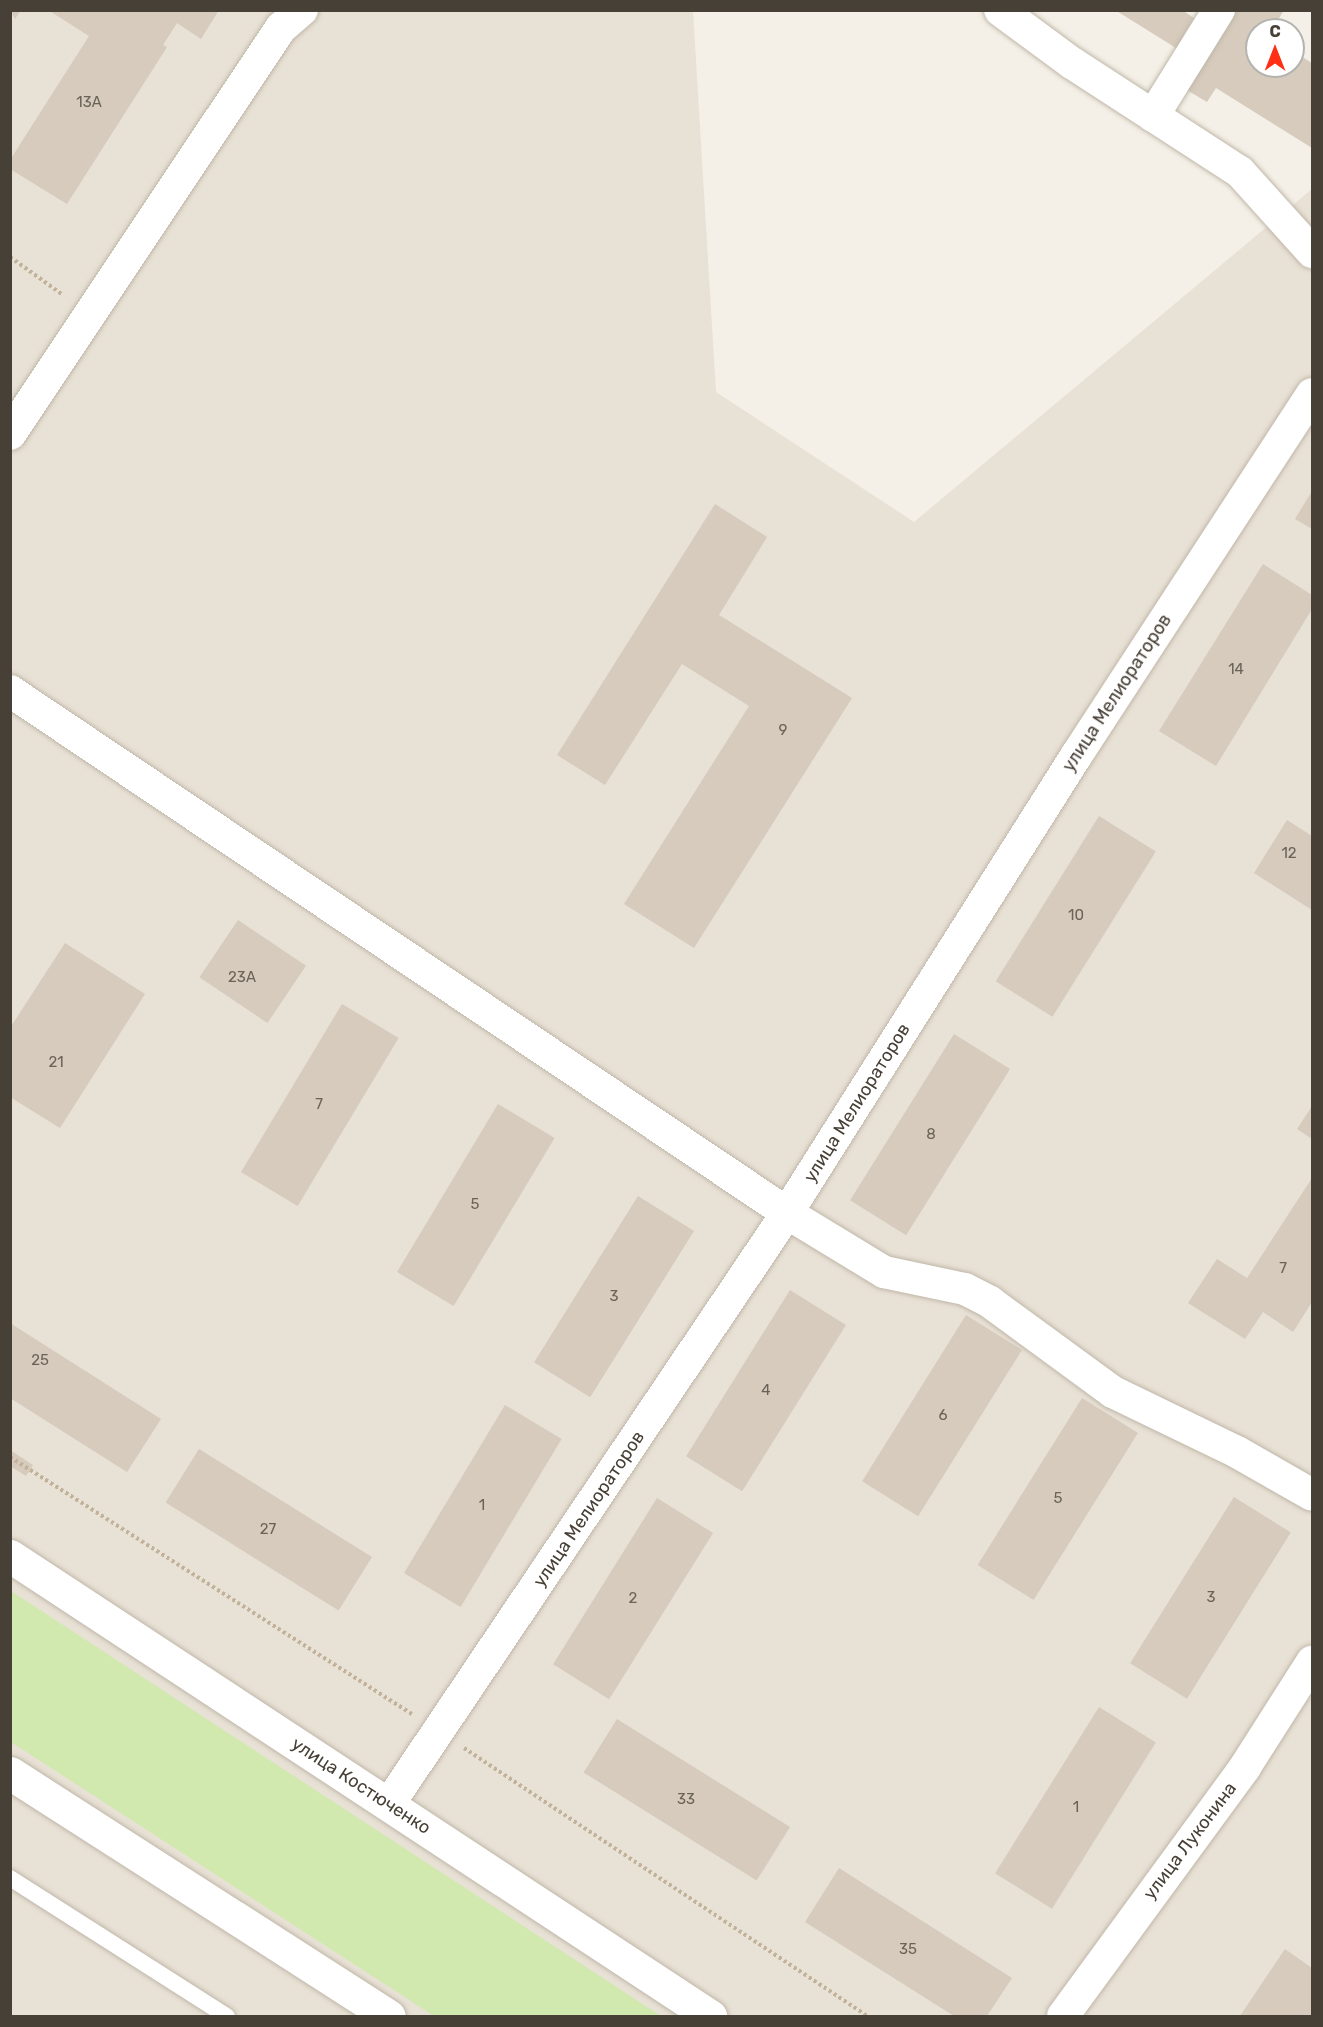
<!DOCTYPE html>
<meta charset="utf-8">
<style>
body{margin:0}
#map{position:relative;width:1323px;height:2027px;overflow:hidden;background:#f4f0e7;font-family:Rubik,sans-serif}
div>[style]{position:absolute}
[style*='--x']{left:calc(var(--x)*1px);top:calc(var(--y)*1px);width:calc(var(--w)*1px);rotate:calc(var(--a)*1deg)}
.residential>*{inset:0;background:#e8e1d5}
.green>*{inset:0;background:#d1e9af}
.building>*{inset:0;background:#d6cbbc;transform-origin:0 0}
.path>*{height:4px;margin-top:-2px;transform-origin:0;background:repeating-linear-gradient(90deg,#c2b29a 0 3px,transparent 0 6px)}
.roads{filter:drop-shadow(0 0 2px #c0b7a9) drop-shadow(0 0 2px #c0b7a9)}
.service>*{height:16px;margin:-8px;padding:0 8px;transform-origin:8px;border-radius:8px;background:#fff}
.minor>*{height:32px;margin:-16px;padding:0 16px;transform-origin:16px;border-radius:16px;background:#fff}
.tertiary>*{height:33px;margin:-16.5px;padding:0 16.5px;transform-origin:16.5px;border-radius:16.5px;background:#fff}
span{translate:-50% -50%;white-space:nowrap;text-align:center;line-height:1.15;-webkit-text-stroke:6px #fff;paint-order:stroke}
.number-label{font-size:15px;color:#6b6358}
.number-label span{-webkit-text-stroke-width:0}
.street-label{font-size:18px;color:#474036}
.frame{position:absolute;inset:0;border:12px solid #474036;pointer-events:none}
.north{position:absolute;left:1245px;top:18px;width:60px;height:60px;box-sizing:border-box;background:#fff;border:2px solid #b5b3af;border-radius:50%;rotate:0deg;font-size:16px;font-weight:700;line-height:24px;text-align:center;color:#474036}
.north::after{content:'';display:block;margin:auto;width:21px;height:27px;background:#fe2f14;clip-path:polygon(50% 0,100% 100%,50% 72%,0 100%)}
</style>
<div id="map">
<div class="residential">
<i style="clip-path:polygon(11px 11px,693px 11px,716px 392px,914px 522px,1312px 189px,1312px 2016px,11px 2016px)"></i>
</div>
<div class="green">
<i style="clip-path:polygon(11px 1591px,661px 2016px,434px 2016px,11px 1742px)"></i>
</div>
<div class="building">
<i style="clip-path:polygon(10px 10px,21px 10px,15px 19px)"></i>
<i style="clip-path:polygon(48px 10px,219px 10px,201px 39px,177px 23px,163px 45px,167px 47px,67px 204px,10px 169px,10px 160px,89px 36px)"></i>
<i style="clip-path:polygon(1115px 10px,1182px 10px,1194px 18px,1176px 48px)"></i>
<i style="clip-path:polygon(1234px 10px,1284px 10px,1272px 30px,1257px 30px,1257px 66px,1293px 66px,1293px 51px,1312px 63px,1312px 148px,1216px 88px,1207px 102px,1185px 89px)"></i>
<i style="clip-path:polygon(1312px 491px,1312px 529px,1295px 519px)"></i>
<i style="clip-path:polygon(715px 504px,767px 537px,719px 615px,852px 698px,694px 948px,624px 904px,749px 706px,682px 664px,605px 785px,557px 755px)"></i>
<i style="clip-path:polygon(1263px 564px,1312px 595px,1312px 609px,1216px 766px,1159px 731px)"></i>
<i style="left:1099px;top:816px;width:67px;height:195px;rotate:32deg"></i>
<i style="clip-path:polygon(1287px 820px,1312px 836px,1312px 910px,1254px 873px)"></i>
<i style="left:238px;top:920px;width:82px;height:69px;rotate:34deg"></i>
<i style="clip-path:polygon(65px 943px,145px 994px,60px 1128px,10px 1097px,10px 1028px)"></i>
<i style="left:342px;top:1004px;width:66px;height:196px;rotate:31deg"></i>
<i style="left:954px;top:1034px;width:66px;height:196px;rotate:32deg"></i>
<i style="left:498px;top:1104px;width:66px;height:196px;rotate:31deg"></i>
<i style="clip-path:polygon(1312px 1106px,1312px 1139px,1297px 1129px)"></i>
<i style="clip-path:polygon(1312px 1178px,1312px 1302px,1293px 1332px,1263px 1312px,1245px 1339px,1188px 1303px,1217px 1259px,1247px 1278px)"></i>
<i style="left:638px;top:1196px;width:66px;height:196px;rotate:32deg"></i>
<i style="left:790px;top:1290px;width:66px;height:196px;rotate:32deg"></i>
<i style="left:966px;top:1315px;width:66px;height:196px;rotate:32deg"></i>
<i style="clip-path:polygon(10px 1323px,161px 1419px,127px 1472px,10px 1398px)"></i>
<i style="left:1082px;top:1398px;width:66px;height:197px;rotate:32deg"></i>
<i style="left:505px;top:1405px;width:66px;height:196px;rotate:31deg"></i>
<i style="left:199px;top:1449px;width:204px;height:63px;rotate:32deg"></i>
<i style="clip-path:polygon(10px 1450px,33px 1465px,26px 1476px,10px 1466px)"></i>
<i style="left:1234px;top:1497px;width:67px;height:196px;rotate:32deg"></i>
<i style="left:657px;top:1498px;width:66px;height:196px;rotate:32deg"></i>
<i style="left:1099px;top:1707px;width:67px;height:196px;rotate:32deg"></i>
<i style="left:617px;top:1719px;width:204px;height:63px;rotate:32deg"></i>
<i style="clip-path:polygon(839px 1868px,1012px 1978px,987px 2016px,954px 2016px,805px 1922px)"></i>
<i style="clip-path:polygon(1285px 1949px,1312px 1968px,1312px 2016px,1240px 2016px)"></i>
</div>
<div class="path">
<i style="--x:10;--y:257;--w:65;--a:35.6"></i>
<i style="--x:10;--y:1457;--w:477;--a:32.6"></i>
<i style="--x:464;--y:1748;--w:485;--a:33.6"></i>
</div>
<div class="roads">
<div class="service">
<i style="--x:10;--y:1878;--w:257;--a:32.5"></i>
</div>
<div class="minor">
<i style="--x:1000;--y:10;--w:89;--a:36.4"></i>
<i style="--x:1072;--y:63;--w:200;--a:33"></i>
<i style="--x:1240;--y:172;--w:108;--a:48"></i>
<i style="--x:1153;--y:116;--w:125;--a:-58.1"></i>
<i style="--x:10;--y:434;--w:488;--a:-56.3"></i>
<i style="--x:281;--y:28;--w:28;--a:-41"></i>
<i style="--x:10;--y:691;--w:936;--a:33.89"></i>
<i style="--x:787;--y:1213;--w:114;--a:31.3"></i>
<i style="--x:884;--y:1272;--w:83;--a:11.9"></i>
<i style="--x:965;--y:1289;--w:28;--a:27"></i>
<i style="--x:990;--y:1302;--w:152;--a:36.2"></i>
<i style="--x:1113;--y:1392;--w:138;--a:25.8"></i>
<i style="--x:1237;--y:1452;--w:86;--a:29.8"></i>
<i style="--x:389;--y:1804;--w:713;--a:-56.04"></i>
<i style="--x:787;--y:1213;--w:541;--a:-57.69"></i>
<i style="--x:1076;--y:756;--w:432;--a:-56.9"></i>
<i style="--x:1063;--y:2016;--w:308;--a:-53.8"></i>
<i style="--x:1245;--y:1767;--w:125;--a:-57.5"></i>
</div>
<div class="tertiary">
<i style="--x:10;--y:1556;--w:838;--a:33.31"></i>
<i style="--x:10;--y:1773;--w:450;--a:32.7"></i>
</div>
</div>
<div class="number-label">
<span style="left:89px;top:103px">13А</span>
<span style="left:1236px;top:670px">14</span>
<span style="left:783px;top:731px">9</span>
<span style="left:1289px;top:854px">12</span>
<span style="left:1076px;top:916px">10</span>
<span style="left:242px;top:978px">23А</span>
<span style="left:56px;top:1063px">21</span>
<span style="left:319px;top:1105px">7</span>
<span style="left:931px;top:1135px">8</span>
<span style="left:475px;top:1205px">5</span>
<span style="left:1283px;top:1269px">7</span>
<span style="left:614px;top:1297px">3</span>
<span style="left:40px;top:1361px">25</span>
<span style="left:766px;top:1391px">4</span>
<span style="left:943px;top:1416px">6</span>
<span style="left:1058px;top:1499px">5</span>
<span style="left:482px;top:1506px">1</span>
<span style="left:268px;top:1530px">27</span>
<span style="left:1211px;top:1598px">3</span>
<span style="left:633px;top:1599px">2</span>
<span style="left:686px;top:1800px">33</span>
<span style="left:1076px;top:1808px">1</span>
<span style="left:908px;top:1950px">35</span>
</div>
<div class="street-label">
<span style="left:1117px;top:693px;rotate:-57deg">улица Мелиораторов</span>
<span style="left:857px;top:1103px;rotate:-58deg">улица Мелиораторов</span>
<span style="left:589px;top:1509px;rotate:-56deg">улица Мелиораторов</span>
<span style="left:361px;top:1786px;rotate:33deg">улица Костюченко</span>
<span style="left:1190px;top:1841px;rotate:-53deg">улица Луконина</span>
</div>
<div class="frame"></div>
<div class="north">С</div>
</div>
